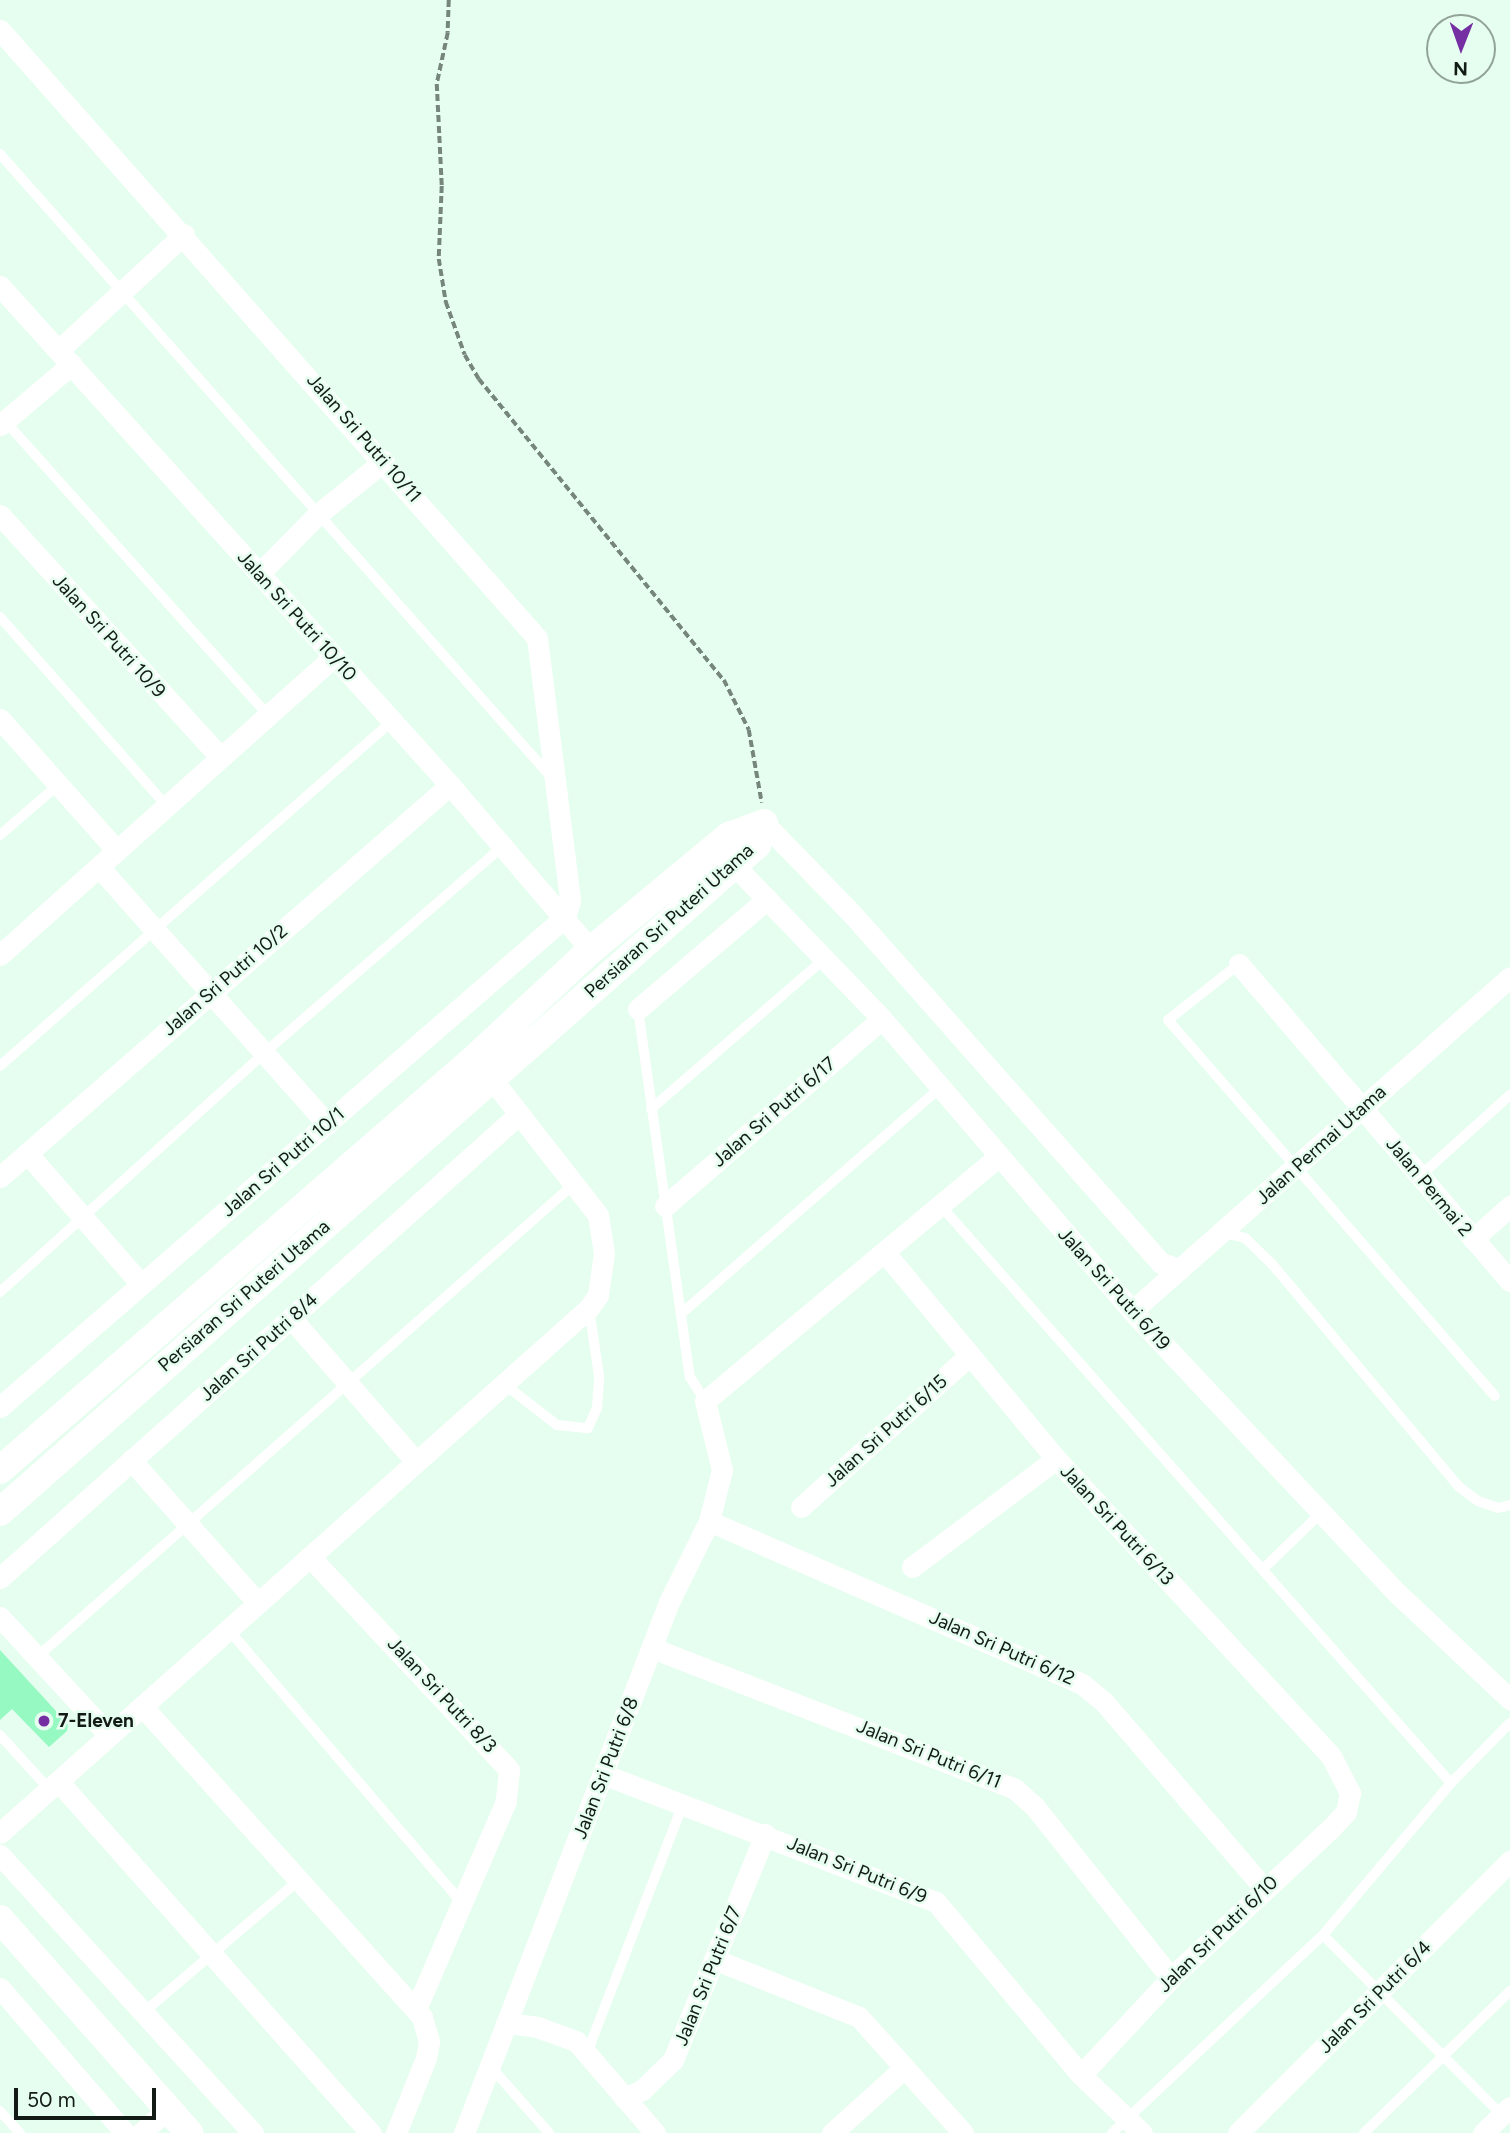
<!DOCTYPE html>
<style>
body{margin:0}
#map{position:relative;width:1510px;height:2133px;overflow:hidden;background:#e6feef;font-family:Figtree,sans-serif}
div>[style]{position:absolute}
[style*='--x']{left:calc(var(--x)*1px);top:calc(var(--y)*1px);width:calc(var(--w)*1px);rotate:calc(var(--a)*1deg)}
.building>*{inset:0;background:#96f9c2}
.path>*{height:3.5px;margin-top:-1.75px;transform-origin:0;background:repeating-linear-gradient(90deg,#76867d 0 7px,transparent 0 10.5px)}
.service>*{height:10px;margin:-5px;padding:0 5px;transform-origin:5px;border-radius:5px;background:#fff}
.minor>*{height:21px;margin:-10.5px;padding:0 10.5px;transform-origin:10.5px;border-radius:10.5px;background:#fff}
.tertiary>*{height:28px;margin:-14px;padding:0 14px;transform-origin:14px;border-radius:14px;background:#fff}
.dots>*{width:19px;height:19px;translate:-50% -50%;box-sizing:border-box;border:4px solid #e6feef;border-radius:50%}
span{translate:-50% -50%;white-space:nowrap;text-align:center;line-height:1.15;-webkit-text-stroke:5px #e6feef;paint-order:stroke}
.street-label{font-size:19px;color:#131b17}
.poi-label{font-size:19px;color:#131b17;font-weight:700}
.left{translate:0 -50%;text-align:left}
.north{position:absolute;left:1426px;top:14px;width:70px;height:70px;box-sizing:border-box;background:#e6feef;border:2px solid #92a399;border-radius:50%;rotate:181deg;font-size:19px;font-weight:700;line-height:28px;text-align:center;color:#131b17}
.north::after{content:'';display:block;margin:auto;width:24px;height:32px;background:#752fa2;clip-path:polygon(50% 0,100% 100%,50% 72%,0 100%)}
.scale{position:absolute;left:14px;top:2088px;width:142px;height:32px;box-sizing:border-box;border:4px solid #131b17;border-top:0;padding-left:9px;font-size:21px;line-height:24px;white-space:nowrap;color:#131b17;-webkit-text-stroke:5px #e6feef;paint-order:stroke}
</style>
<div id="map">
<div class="building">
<i style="clip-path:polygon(0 1650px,68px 1724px,67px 1731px,49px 1747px,12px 1709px,0 1720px)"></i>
</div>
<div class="path">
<i style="--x:449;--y:0;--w:33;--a:92"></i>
<i style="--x:448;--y:33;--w:52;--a:102.2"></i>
<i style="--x:437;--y:84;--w:102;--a:87.2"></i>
<i style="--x:442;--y:186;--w:73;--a:92.4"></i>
<i style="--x:439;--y:259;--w:44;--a:80.8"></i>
<i style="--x:446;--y:302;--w:56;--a:70.3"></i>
<i style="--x:465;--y:355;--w:28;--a:60"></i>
<i style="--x:479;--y:379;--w:388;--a:50.9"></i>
<i style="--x:724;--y:680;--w:56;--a:63.4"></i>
<i style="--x:749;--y:730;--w:74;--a:79.9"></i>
</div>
<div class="service">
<i style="--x:0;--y:154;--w:833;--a:48.5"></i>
<i style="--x:5;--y:421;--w:393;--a:48.2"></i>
<i style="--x:0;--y:617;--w:251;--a:48.6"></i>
<i style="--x:0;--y:835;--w:77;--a:-40.8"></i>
<i style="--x:1239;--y:964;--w:90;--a:141.7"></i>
<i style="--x:1168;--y:1020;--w:498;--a:49"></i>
<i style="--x:638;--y:1009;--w:372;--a:82"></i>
<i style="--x:690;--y:1377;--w:28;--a:58"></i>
<i style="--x:0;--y:1066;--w:522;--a:-41.35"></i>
<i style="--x:651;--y:1109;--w:228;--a:-40.9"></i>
<i style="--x:1420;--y:1176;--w:121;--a:-42"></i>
<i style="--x:941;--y:1206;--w:770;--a:48.53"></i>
<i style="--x:1225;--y:1233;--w:21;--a:14"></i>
<i style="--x:1245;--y:1238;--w:37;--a:44"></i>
<i style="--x:1272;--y:1264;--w:290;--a:50"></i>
<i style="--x:1458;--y:1486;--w:25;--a:37"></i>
<i style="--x:1478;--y:1501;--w:21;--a:19"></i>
<i style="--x:1498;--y:1508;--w:12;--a:-14"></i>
<i style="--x:0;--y:1292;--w:355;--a:-42.1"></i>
<i style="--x:263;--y:1054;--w:315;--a:-40.9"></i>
<i style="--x:682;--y:1313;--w:342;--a:-41.1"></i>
<i style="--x:504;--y:1384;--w:67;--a:37.7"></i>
<i style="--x:557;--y:1425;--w:31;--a:6"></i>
<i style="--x:588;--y:1428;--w:22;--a:-66"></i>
<i style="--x:597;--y:1408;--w:32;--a:-86"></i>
<i style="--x:599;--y:1376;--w:69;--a:-98.4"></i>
<i style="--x:1263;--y:1569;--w:81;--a:-44"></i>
<i style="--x:228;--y:1629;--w:358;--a:49.5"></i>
<i style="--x:37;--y:1657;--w:717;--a:-41.38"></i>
<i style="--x:0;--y:1735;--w:73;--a:47.8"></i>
<i style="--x:1323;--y:1935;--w:254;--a:45.2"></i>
<i style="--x:144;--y:2012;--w:202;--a:-40.4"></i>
<i style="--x:587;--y:2053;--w:267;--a:-68.9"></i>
<i style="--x:490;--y:2066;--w:89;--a:48.6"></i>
<i style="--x:0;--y:2111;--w:30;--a:48"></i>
<i style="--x:1112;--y:2133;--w:289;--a:-43.2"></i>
<i style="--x:1323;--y:1935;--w:199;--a:-49.9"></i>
<i style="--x:1451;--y:1783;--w:84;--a:-45.5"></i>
<i style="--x:1364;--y:2133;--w:204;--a:-44.2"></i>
</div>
<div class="minor">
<i style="--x:0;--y:30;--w:811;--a:48.55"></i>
<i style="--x:537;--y:638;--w:265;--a:82.8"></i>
<i style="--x:570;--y:901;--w:17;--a:107"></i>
<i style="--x:565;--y:917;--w:748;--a:139.07"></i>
<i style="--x:0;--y:286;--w:672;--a:47.96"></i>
<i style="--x:450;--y:785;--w:217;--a:49.5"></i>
<i style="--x:60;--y:349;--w:169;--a:-42.8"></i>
<i style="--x:0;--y:425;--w:94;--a:-40.3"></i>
<i style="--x:0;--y:515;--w:326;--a:47.7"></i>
<i style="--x:259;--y:574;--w:83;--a:-45.5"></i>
<i style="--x:317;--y:515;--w:86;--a:-38.9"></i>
<i style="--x:0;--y:719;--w:176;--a:48.4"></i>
<i style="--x:764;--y:823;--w:129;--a:45.9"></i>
<i style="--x:854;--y:916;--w:463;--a:48.5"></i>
<i style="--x:1161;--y:1263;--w:20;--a:18"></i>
<i style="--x:734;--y:865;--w:214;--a:46.1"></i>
<i style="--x:882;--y:1019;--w:384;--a:49.4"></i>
<i style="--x:1132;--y:1311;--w:388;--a:46.8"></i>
<i style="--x:1398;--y:1594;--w:154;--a:43.2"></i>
<i style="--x:99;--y:867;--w:344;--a:48.4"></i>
<i style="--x:0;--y:955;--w:447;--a:-41.8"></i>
<i style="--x:1239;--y:964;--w:417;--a:49.5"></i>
<i style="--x:638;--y:1009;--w:168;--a:-40.4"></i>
<i style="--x:27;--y:1153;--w:174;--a:49"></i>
<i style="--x:0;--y:1177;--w:597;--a:-41.06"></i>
<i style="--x:665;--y:1206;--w:286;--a:-40.8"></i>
<i style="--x:1473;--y:1239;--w:50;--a:-41.7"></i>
<i style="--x:886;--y:1254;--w:266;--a:50.3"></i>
<i style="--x:1056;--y:1459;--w:405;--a:47.2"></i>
<i style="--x:1331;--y:1756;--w:42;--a:62.8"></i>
<i style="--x:1350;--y:1793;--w:19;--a:102"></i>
<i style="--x:1346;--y:1812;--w:23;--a:133"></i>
<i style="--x:1330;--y:1829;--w:218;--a:136.9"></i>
<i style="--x:1171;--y:1978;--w:132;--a:132.9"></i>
<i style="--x:1132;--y:1311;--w:504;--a:-41.46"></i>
<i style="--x:291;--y:1318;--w:191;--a:49"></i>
<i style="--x:131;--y:1460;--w:191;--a:48.4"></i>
<i style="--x:801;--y:1507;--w:227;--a:-42"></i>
<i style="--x:709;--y:1521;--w:407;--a:23.6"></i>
<i style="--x:1082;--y:1684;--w:28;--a:39"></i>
<i style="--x:1104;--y:1702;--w:245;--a:49.3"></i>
<i style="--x:310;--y:1557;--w:291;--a:46.9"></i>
<i style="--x:509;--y:1770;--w:31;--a:96"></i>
<i style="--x:506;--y:1801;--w:227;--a:113.4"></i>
<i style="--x:912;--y:1567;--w:180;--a:-36.9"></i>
<i style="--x:0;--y:1578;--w:695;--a:-41.79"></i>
<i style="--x:0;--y:1617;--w:161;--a:47.3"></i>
<i style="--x:652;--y:1648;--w:389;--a:21.2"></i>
<i style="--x:1015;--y:1789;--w:27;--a:42"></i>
<i style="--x:1035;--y:1807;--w:218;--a:51.5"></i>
<i style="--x:142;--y:1706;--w:418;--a:48"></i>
<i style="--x:422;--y:2017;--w:26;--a:74"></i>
<i style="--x:429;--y:2042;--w:16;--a:101"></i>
<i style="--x:426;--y:2058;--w:81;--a:111.8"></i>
<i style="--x:605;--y:1775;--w:355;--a:21"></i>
<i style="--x:936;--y:1902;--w:226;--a:50"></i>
<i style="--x:1081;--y:2075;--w:84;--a:43.6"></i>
<i style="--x:58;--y:1781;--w:471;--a:48.4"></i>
<i style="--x:0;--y:1833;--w:789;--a:-41.71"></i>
<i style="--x:589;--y:1308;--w:16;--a:-55"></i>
<i style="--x:598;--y:1295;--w:42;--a:-81.9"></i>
<i style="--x:604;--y:1253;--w:38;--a:-99"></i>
<i style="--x:598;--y:1215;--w:187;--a:-128"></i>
<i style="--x:0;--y:1855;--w:376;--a:47.7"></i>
<i style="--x:716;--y:1960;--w:154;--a:21.7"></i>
<i style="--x:859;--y:2017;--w:156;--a:48.1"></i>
<i style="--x:0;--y:1988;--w:191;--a:49.2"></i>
<i style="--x:506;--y:2023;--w:31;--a:7"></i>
<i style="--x:537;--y:2027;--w:41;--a:19.7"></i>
<i style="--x:576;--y:2041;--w:121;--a:49.3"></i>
<i style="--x:624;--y:2098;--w:20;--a:-24"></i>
<i style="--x:642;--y:2090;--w:43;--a:-44.1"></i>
<i style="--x:673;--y:2060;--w:244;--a:-67.8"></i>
<i style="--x:141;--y:2133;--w:36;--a:-42"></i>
<i style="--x:464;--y:2133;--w:569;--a:-68.89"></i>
<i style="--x:669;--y:1602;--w:90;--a:-63.7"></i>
<i style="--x:709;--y:1521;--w:53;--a:-75.7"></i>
<i style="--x:722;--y:1470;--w:71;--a:-103.8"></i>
<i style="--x:705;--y:1401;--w:380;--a:-39.8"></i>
<i style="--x:832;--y:2133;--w:96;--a:-42"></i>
<i style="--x:1238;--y:2133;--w:385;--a:-45"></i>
<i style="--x:1483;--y:2133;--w:37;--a:-44"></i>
</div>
<div class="tertiary">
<i style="--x:0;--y:1470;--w:629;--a:-40.94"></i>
<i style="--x:475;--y:1058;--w:158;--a:-43"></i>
<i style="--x:591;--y:950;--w:179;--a:-39.6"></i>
<i style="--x:729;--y:836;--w:37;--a:-20"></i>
<i style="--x:764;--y:823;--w:23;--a:108"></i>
<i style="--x:757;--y:845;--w:1009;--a:138.62"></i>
<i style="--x:0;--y:1919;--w:286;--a:48.5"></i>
</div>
<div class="dots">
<i style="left:44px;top:1721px;background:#752fa2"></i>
</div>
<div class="street-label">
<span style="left:364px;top:438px;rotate:49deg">Jalan Sri Putri 10/11</span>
<span style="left:297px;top:616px;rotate:48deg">Jalan Sri Putri 10/10</span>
<span style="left:109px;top:636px;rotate:48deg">Jalan Sri Putri 10/9</span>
<span style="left:669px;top:921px;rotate:-42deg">Persiaran Sri Puteri Utama</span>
<span style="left:225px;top:980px;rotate:-41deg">Jalan Sri Putri 10/2</span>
<span style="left:774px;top:1112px;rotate:-41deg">Jalan Sri Putri 6/17</span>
<span style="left:1321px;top:1145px;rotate:-42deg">Jalan Permai Utama</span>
<span style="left:283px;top:1162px;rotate:-41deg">Jalan Sri Putri 10/1</span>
<span style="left:1429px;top:1187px;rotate:50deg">Jalan Permai 2</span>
<span style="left:1114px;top:1289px;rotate:48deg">Jalan Sri Putri 6/19</span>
<span style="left:244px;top:1296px;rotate:-41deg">Persiaran Sri Puteri Utama</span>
<span style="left:259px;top:1347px;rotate:-42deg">Jalan Sri Putri 8/4</span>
<span style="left:886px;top:1431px;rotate:-42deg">Jalan Sri Putri 6/15</span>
<span style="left:1117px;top:1525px;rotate:47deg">Jalan Sri Putri 6/13</span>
<span style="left:1002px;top:1648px;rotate:24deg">Jalan Sri Putri 6/12</span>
<span style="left:442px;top:1695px;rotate:47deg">Jalan Sri Putri 8/3</span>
<span style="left:929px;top:1754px;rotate:22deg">Jalan Sri Putri 6/11</span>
<span style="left:606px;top:1768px;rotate:-69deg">Jalan Sri Putri 6/8</span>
<span style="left:857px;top:1870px;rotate:22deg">Jalan Sri Putri 6/9</span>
<span style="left:1218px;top:1934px;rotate:-44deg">Jalan Sri Putri 6/10</span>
<span style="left:708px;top:1976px;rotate:-68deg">Jalan Sri Putri 6/7</span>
<span style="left:1375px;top:1997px;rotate:-45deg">Jalan Sri Putri 6/4</span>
</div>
<div class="poi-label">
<span class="left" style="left:58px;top:1721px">7-Eleven</span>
</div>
<div class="north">N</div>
<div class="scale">50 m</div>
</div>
